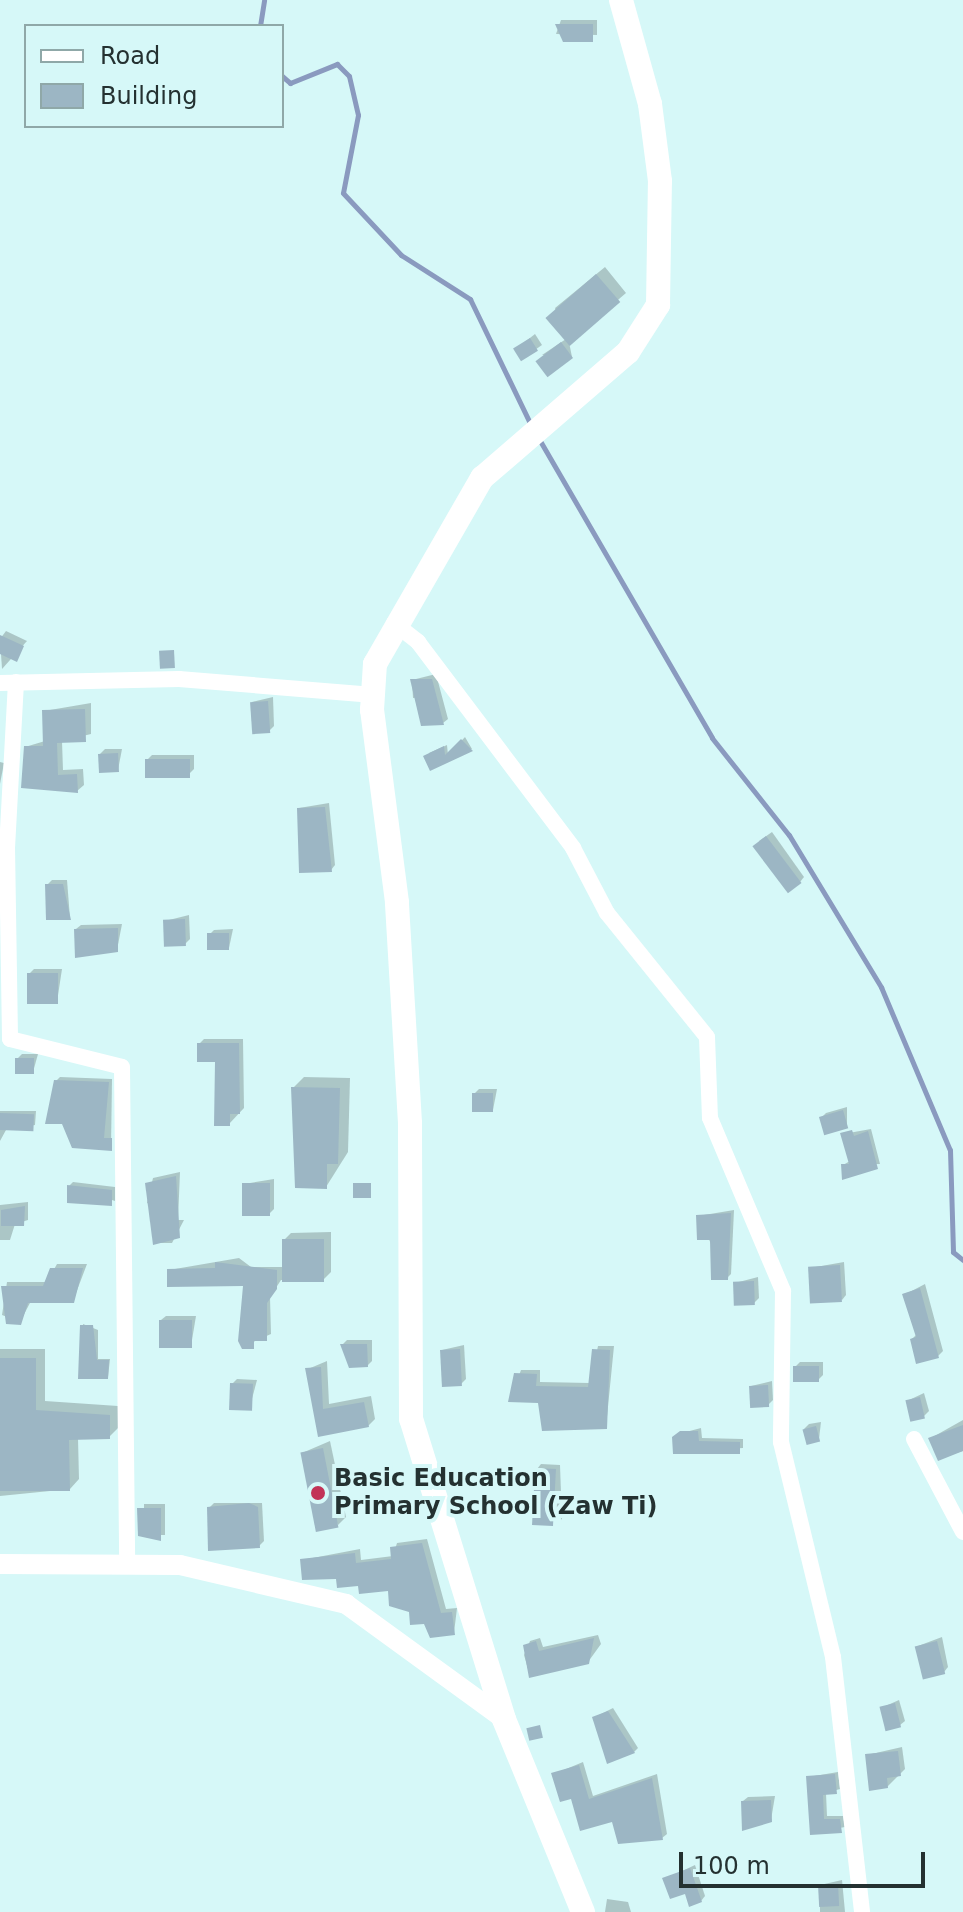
<!DOCTYPE html>
<style>
body{margin:0}
#map{position:relative;width:963px;height:1912px;overflow:hidden;background:#d6f8f8;font-family:"DejaVu Sans",sans-serif}
div>[style]{position:absolute}
[style*='--x']{left:calc(var(--x)*1px);top:calc(var(--y)*1px);width:calc(var(--w)*1px);rotate:calc(var(--a)*1deg)}
.shadow>*{inset:0;background:#0003;transform-origin:0 0}
.stream>*{height:5px;margin:-2.5px;padding:0 2.5px;transform-origin:2.5px;border-radius:2.5px;background:#8a9abf}
.building>*{inset:0;background:#9cb6c4;transform-origin:0 0}
.minor>*{height:16px;margin:-8px;padding:0 8px;transform-origin:8px;border-radius:8px;background:#fff}
.tertiary>*{height:20px;margin:-10px;padding:0 10px;transform-origin:10px;border-radius:10px;background:#fff}
.secondary>*{height:24px;margin:-12px;padding:0 12px;transform-origin:12px;border-radius:12px;background:#fff}
.dots>*{width:22px;height:22px;translate:-50% -50%;box-sizing:border-box;border:4px solid #d6f8f8;border-radius:50%}
span{translate:-50% -50%;white-space:nowrap;text-align:center;line-height:1.15;-webkit-text-stroke:8px #d6f8f8;paint-order:stroke}
.poi-label{font-size:24px;color:#243131;font-weight:700}
.left{translate:0 -50%;text-align:left}
.legend{position:absolute;left:24px;top:24px;width:260px;height:104px;box-sizing:border-box;background:#d6f8f8;border:2px solid #8fa8a8;margin:0;padding:10px 14px;list-style:none;font-size:24px;color:#243131}
.legend li{display:flex;align-items:center;gap:16px;height:40px}
.legend b{width:40px;border:2px solid #8fa8a8}
.scale{position:absolute;left:679px;top:1852px;width:246px;height:36px;box-sizing:border-box;border:4px solid #243131;border-top:0;padding-left:10px;font-size:24px;line-height:28px;white-space:nowrap;color:#243131;-webkit-text-stroke:6px #d6f8f8;paint-order:stroke}
</style>
<div id="map">
<div class="shadow">
<i style="clip-path:polygon(561px 20px,597px 20px,597px 35px,556px 34px)"></i>
<i style="clip-path:polygon(605px 267px,626px 293px,569px 342px,572px 357px,542px 355px,566px 339px,555px 308px)"></i>
<i style="clip-path:polygon(535px 334px,542px 345px,522px 359px,516px 349px)"></i>
<i style="clip-path:polygon(6px 631px,27px 641px,2px 669px,0 639px)"></i>
<i style="clip-path:polygon(436px 674px,448px 719px,443px 723px,422px 697px,413px 698px,412px 680px)"></i>
<i style="clip-path:polygon(273px 697px,274px 726px,269px 731px,252px 702px)"></i>
<i style="clip-path:polygon(91px 703px,91px 734px,62px 741px,63px 770px,83px 769px,84px 785px,77px 791px,24px 786px,25px 747px,45px 741px,44px 711px)"></i>
<i style="clip-path:polygon(465px 737px,472px 749px,431px 768px,429px 753px,447px 745px,448px 755px)"></i>
<i style="clip-path:polygon(105px 749px,122px 749px,118px 770px,100px 754px)"></i>
<i style="clip-path:polygon(152px 755px,194px 755px,194px 769px,189px 774px,147px 760px)"></i>
<i style="clip-path:polygon(0 762px,4px 763px,0 784px)"></i>
<i style="clip-path:polygon(329px 803px,335px 865px,331px 870px,299px 808px)"></i>
<i style="clip-path:polygon(772px 832px,804px 877px,800px 882px,759px 841px)"></i>
<i style="clip-path:polygon(52px 880px,67px 880px,70px 918px,47px 885px)"></i>
<i style="clip-path:polygon(189px 915px,190px 939px,185px 944px,165px 921px)"></i>
<i style="clip-path:polygon(122px 924px,117px 950px,76px 929px,81px 925px)"></i>
<i style="clip-path:polygon(233px 929px,229px 948px,209px 935px,214px 930px)"></i>
<i style="clip-path:polygon(34px 969px,62px 969px,57px 1002px,29px 974px)"></i>
<i style="clip-path:polygon(204px 1039px,243px 1039px,244px 1108px,229px 1124px,217px 1060px,199px 1044px)"></i>
<i style="clip-path:polygon(22px 1054px,38px 1054px,33px 1072px,17px 1059px)"></i>
<i style="clip-path:polygon(60px 1077px,112px 1079px,111px 1148px,56px 1081px)"></i>
<i style="clip-path:polygon(304px 1077px,350px 1078px,348px 1152px,326px 1187px,293px 1088px)"></i>
<i style="clip-path:polygon(479px 1089px,497px 1089px,493px 1110px,474px 1094px)"></i>
<i style="clip-path:polygon(847px 1107px,847px 1126px,821px 1118px,826px 1113px)"></i>
<i style="clip-path:polygon(0 1111px,36px 1111px,35px 1125px,6px 1130px,0 1141px)"></i>
<i style="clip-path:polygon(871px 1129px,880px 1164px,843px 1165px,850px 1161px,843px 1134px)"></i>
<i style="clip-path:polygon(180px 1172px,178px 1220px,184px 1220px,172px 1243px,155px 1243px,155px 1206px,147px 1203px,153px 1178px)"></i>
<i style="clip-path:polygon(274px 1179px,274px 1209px,269px 1214px,244px 1184px)"></i>
<i style="clip-path:polygon(73px 1182px,115px 1187px,115px 1201px,69px 1186px)"></i>
<i style="clip-path:polygon(28px 1202px,28px 1220px,15px 1224px,10px 1240px,0 1240px,0 1205px)"></i>
<i style="clip-path:polygon(734px 1210px,731px 1274px,727px 1278px,698px 1216px)"></i>
<i style="clip-path:polygon(331px 1232px,331px 1272px,323px 1280px,281px 1280px,270px 1297px,271px 1334px,244px 1346px,245px 1284px,169px 1270px,239px 1258px,251px 1267px,284px 1267px,284px 1240px,291px 1233px)"></i>
<i style="clip-path:polygon(844px 1262px,846px 1295px,842px 1300px,810px 1268px)"></i>
<i style="clip-path:polygon(57px 1264px,87px 1264px,73px 1301px,31px 1301px,20px 1322px,2px 1315px,7px 1282px,47px 1282px)"></i>
<i style="clip-path:polygon(758px 1277px,759px 1298px,754px 1303px,735px 1283px)"></i>
<i style="clip-path:polygon(925px 1284px,943px 1351px,938px 1356px,912px 1339px,917px 1334px,904px 1295px)"></i>
<i style="clip-path:polygon(166px 1316px,196px 1316px,191px 1346px,161px 1320px)"></i>
<i style="clip-path:polygon(83px 1324px,98px 1330px,98px 1359px,110px 1359px,108px 1377px,80px 1377px)"></i>
<i style="clip-path:polygon(347px 1340px,372px 1340px,372px 1361px,367px 1366px,342px 1345px)"></i>
<i style="clip-path:polygon(464px 1345px,466px 1379px,461px 1384px,442px 1350px)"></i>
<i style="clip-path:polygon(598px 1346px,614px 1346px,606px 1427px,539px 1401px,510px 1400px,521px 1370px,540px 1370px,540px 1382px,590px 1383px)"></i>
<i style="clip-path:polygon(0 1349px,45px 1349px,45px 1401px,118px 1406px,119px 1427px,109px 1437px,78px 1438px,79px 1479px,70px 1489px,0 1496px)"></i>
<i style="clip-path:polygon(327px 1361px,329px 1404px,371px 1396px,375px 1419px,368px 1426px,320px 1434px,308px 1369px)"></i>
<i style="clip-path:polygon(800px 1362px,823px 1362px,823px 1375px,818px 1380px,795px 1367px)"></i>
<i style="clip-path:polygon(237px 1379px,257px 1380px,249px 1410px,232px 1384px)"></i>
<i style="clip-path:polygon(772px 1381px,773px 1400px,768px 1405px,751px 1386px)"></i>
<i style="clip-path:polygon(924px 1393px,929px 1411px,924px 1416px,907px 1401px)"></i>
<i style="clip-path:polygon(963px 1420px,963px 1451px,939px 1458px,931px 1438px)"></i>
<i style="clip-path:polygon(821px 1422px,819px 1439px,804px 1429px,809px 1424px)"></i>
<i style="clip-path:polygon(701px 1428px,702px 1438px,743px 1439px,743px 1448px,675px 1452px,678px 1434px)"></i>
<i style="clip-path:polygon(330px 1441px,346px 1517px,338px 1525px,302px 1453px)"></i>
<i style="clip-path:polygon(541px 1464px,560px 1465px,562px 1521px,537px 1469px)"></i>
<i style="clip-path:polygon(214px 1503px,262px 1503px,264px 1541px,259px 1546px,209px 1508px)"></i>
<i style="left:144px;top:1504px;width:21px;height:31px"></i>
<i style="clip-path:polygon(427px 1539px,446px 1609px,457px 1608px,454px 1633px,425px 1622px,390px 1589px,302px 1560px,360px 1549px,361px 1560px,393px 1556px,397px 1543px)"></i>
<i style="clip-path:polygon(598px 1635px,601px 1644px,588px 1662px,530px 1676px,524px 1655px,530px 1641px,540px 1638px,543px 1647px)"></i>
<i style="clip-path:polygon(942px 1637px,948px 1667px,944px 1672px,918px 1646px)"></i>
<i style="clip-path:polygon(899px 1700px,905px 1721px,900px 1725px,881px 1708px)"></i>
<i style="clip-path:polygon(613px 1708px,638px 1748px,634px 1752px,595px 1717px)"></i>
<i style="clip-path:polygon(902px 1747px,905px 1769px,887px 1787px,867px 1755px)"></i>
<i style="clip-path:polygon(583px 1762px,593px 1796px,657px 1774px,667px 1834px,662px 1838px,613px 1820px,572px 1797px,554px 1774px)"></i>
<i style="clip-path:polygon(838px 1772px,840px 1789px,826px 1793px,827px 1816px,843px 1816px,845px 1827px,812px 1833px,808px 1777px)"></i>
<i style="clip-path:polygon(775px 1796px,771px 1820px,743px 1801px,748px 1797px)"></i>
<i style="clip-path:polygon(695px 1865px,705px 1896px,701px 1901px,665px 1879px)"></i>
<i style="clip-path:polygon(842px 1880px,845px 1912px,820px 1912px,820px 1885px)"></i>
<i style="clip-path:polygon(607px 1899px,628px 1902px,631px 1912px,605px 1912px)"></i>
</div>
<div class="stream">
<i style="--x:260;--y:26;--w:26;--a:-81"></i>
<i style="--x:282;--y:76;--w:11;--a:41"></i>
<i style="--x:290;--y:83;--w:51;--a:-22"></i>
<i style="--x:337;--y:64;--w:17;--a:45"></i>
<i style="--x:349;--y:76;--w:40;--a:77"></i>
<i style="--x:358;--y:115;--w:79;--a:100.9"></i>
<i style="--x:343;--y:193;--w:85;--a:46.9"></i>
<i style="--x:401;--y:255;--w:82;--a:32.5"></i>
<i style="--x:470;--y:299;--w:142;--a:64.2"></i>
<i style="--x:539;--y:439;--w:345;--a:59.9"></i>
<i style="--x:712;--y:738;--w:124;--a:51.6"></i>
<i style="--x:789;--y:835;--w:178;--a:58.8"></i>
<i style="--x:881;--y:987;--w:177;--a:67.1"></i>
<i style="--x:950;--y:1150;--w:102;--a:88.3"></i>
<i style="--x:953;--y:1252;--w:13;--a:39"></i>
</div>
<div class="building">
<i style="clip-path:polygon(555px 24px,593px 24px,593px 42px,563px 42px)"></i>
<i style="left:596px;top:274px;width:37px;height:67px;rotate:49deg"></i>
<i style="left:530px;top:338px;width:15px;height:20px;rotate:58deg"></i>
<i style="left:561px;top:342px;width:20px;height:32px;rotate:53deg"></i>
<i style="clip-path:polygon(0 635px,24px 646px,17px 662px,0 654px)"></i>
<i style="left:174px;top:650px;width:18px;height:15px;rotate:87deg"></i>
<i style="clip-path:polygon(410px 679px,432px 679px,444px 725px,421px 726px)"></i>
<i style="left:268px;top:701px;width:32px;height:18px;rotate:86deg"></i>
<i style="clip-path:polygon(85px 709px,86px 742px,57px 743px,58px 775px,77px 774px,78px 793px,21px 788px,24px 746px,43px 746px,42px 710px)"></i>
<i style="clip-path:polygon(461px 739px,473px 751px,430px 771px,423px 756px,444px 746px,445px 755px)"></i>
<i style="left:118px;top:753px;width:19px;height:20px;rotate:87deg"></i>
<i style="left:145px;top:759px;width:45px;height:19px"></i>
<i style="clip-path:polygon(325px 807px,332px 872px,299px 873px,297px 808px)"></i>
<i style="left:766px;top:836px;width:59px;height:17px;rotate:53deg"></i>
<i style="clip-path:polygon(45px 884px,63px 884px,71px 920px,46px 920px)"></i>
<i style="left:185px;top:919px;width:27px;height:22px;rotate:88deg"></i>
<i style="clip-path:polygon(118px 928px,118px 952px,75px 958px,74px 929px)"></i>
<i style="left:229px;top:933px;width:17px;height:22px;rotate:90deg"></i>
<i style="left:27px;top:973px;width:31px;height:31px"></i>
<i style="clip-path:polygon(197px 1043px,239px 1043px,240px 1114px,230px 1114px,230px 1126px,214px 1126px,215px 1062px,197px 1062px)"></i>
<i style="left:15px;top:1058px;width:19px;height:16px"></i>
<i style="clip-path:polygon(54px 1080px,109px 1082px,104px 1138px,112px 1138px,112px 1151px,72px 1148px,62px 1124px,45px 1124px)"></i>
<i style="clip-path:polygon(291px 1087px,340px 1088px,338px 1164px,327px 1164px,327px 1189px,295px 1188px)"></i>
<i style="left:472px;top:1093px;width:21px;height:19px"></i>
<i style="left:843px;top:1110px;width:19px;height:25px;rotate:74deg"></i>
<i style="left:0;top:1113px;width:34px;height:17px;rotate:2deg"></i>
<i style="clip-path:polygon(852px 1130px,854px 1136px,868px 1131px,878px 1169px,842px 1180px,841px 1164px,849px 1164px,840px 1133px)"></i>
<i style="clip-path:polygon(176px 1176px,180px 1238px,153px 1245px,145px 1183px)"></i>
<i style="left:270px;top:1183px;width:33px;height:28px;rotate:90deg"></i>
<i style="left:371px;top:1183px;width:15px;height:18px;rotate:90deg"></i>
<i style="clip-path:polygon(67px 1185px,112px 1190px,112px 1206px,67px 1203px)"></i>
<i style="clip-path:polygon(25px 1206px,24px 1226px,1px 1226px,1px 1210px)"></i>
<i style="clip-path:polygon(731px 1213px,728px 1280px,711px 1280px,710px 1240px,697px 1240px,696px 1215px)"></i>
<i style="left:324px;top:1239px;width:43px;height:42px;rotate:90deg"></i>
<i style="clip-path:polygon(215px 1262px,277px 1270px,277px 1289px,267px 1303px,267px 1341px,254px 1341px,254px 1349px,242px 1349px,238px 1341px,243px 1286px,167px 1287px,167px 1269px,215px 1268px)"></i>
<i style="left:840px;top:1265px;width:37px;height:32px;rotate:87deg"></i>
<i style="clip-path:polygon(50px 1268px,83px 1268px,74px 1303px,28px 1303px,21px 1325px,6px 1324px,1px 1286px,43px 1286px)"></i>
<i style="left:754px;top:1281px;width:24px;height:21px;rotate:88deg"></i>
<i style="clip-path:polygon(920px 1288px,939px 1358px,916px 1364px,910px 1339px,916px 1337px,902px 1294px)"></i>
<i style="left:159px;top:1320px;width:33px;height:28px"></i>
<i style="clip-path:polygon(80px 1325px,93px 1325px,97px 1360px,109px 1360px,108px 1379px,78px 1379px)"></i>
<i style="clip-path:polygon(340px 1344px,367px 1344px,368px 1367px,349px 1368px)"></i>
<i style="left:460px;top:1349px;width:37px;height:20px;rotate:87deg"></i>
<i style="clip-path:polygon(592px 1349px,610px 1350px,607px 1429px,542px 1431px,538px 1403px,508px 1402px,514px 1373px,537px 1374px,536px 1386px,588px 1387px)"></i>
<i style="clip-path:polygon(0 1358px,36px 1358px,36px 1410px,110px 1415px,110px 1439px,69px 1440px,70px 1491px,0 1491px)"></i>
<i style="left:793px;top:1366px;width:26px;height:16px"></i>
<i style="clip-path:polygon(321px 1367px,323px 1409px,364px 1402px,369px 1427px,318px 1437px,305px 1368px)"></i>
<i style="left:230px;top:1383px;width:23px;height:27px;rotate:2deg"></i>
<i style="left:768px;top:1385px;width:22px;height:19px;rotate:87deg"></i>
<i style="left:920px;top:1397px;width:22px;height:15px;rotate:77deg"></i>
<i style="clip-path:polygon(963px 1425px,963px 1451px,938px 1461px,928px 1438px)"></i>
<i style="left:816px;top:1426px;width:16px;height:14px;rotate:75deg"></i>
<i style="clip-path:polygon(680px 1431px,698px 1431px,699px 1441px,740px 1442px,740px 1454px,673px 1454px,672px 1437px)"></i>
<i style="left:323px;top:1448px;width:81px;height:23px;rotate:79deg"></i>
<i style="left:535px;top:1468px;width:21px;height:57px;rotate:3deg"></i>
<i style="clip-path:polygon(249px 1503px,258px 1507px,260px 1548px,208px 1551px,207px 1507px)"></i>
<i style="clip-path:polygon(137px 1508px,161px 1508px,161px 1541px,138px 1536px)"></i>
<i style="clip-path:polygon(422px 1543px,441px 1613px,452px 1612px,455px 1635px,430px 1638px,424px 1624px,410px 1625px,409px 1612px,389px 1606px,388px 1591px,359px 1594px,358px 1586px,337px 1588px,336px 1579px,302px 1580px,300px 1559px,355px 1553px,356px 1563px,391px 1559px,390px 1547px)"></i>
<i style="clip-path:polygon(594px 1638px,589px 1664px,529px 1678px,523px 1645px,536px 1641px,539px 1651px)"></i>
<i style="left:937px;top:1641px;width:34px;height:23px;rotate:76deg"></i>
<i style="left:895px;top:1703px;width:25px;height:16px;rotate:76deg"></i>
<i style="clip-path:polygon(608px 1711px,635px 1753px,607px 1764px,592px 1717px)"></i>
<i style="left:540px;top:1725px;width:13px;height:14px;rotate:77deg"></i>
<i style="clip-path:polygon(898px 1751px,901px 1776px,887px 1778px,888px 1788px,869px 1791px,865px 1754px)"></i>
<i style="clip-path:polygon(579px 1765px,589px 1799px,652px 1778px,663px 1840px,618px 1844px,612px 1822px,580px 1831px,571px 1799px,560px 1802px,551px 1773px)"></i>
<i style="clip-path:polygon(835px 1774px,837px 1794px,823px 1795px,824px 1819px,840px 1819px,842px 1833px,810px 1835px,806px 1776px)"></i>
<i style="clip-path:polygon(771px 1800px,772px 1822px,742px 1831px,741px 1801px)"></i>
<i style="clip-path:polygon(690px 1868px,702px 1902px,689px 1907px,685px 1894px,670px 1899px,662px 1878px)"></i>
<i style="left:838px;top:1884px;width:22px;height:20px;rotate:87deg"></i>
</div>
<div class="minor">
<i style="--x:394;--y:623;--w:31;--a:38"></i>
<i style="--x:418;--y:642;--w:258;--a:53"></i>
<i style="--x:573;--y:848;--w:73;--a:62.4"></i>
<i style="--x:607;--y:913;--w:159;--a:51.1"></i>
<i style="--x:707;--y:1037;--w:81;--a:87.9"></i>
<i style="--x:710;--y:1118;--w:188;--a:67.1"></i>
<i style="--x:783;--y:1291;--w:151;--a:90.8"></i>
<i style="--x:781;--y:1442;--w:221;--a:76.4"></i>
<i style="--x:833;--y:1657;--w:257;--a:83.5"></i>
<i style="--x:16;--y:682;--w:165;--a:93.1"></i>
<i style="--x:7;--y:847;--w:192;--a:89.1"></i>
<i style="--x:10;--y:1039;--w:115;--a:14"></i>
<i style="--x:122;--y:1067;--w:497;--a:89.4"></i>
<i style="--x:0;--y:683;--w:179;--a:-1.3"></i>
<i style="--x:179;--y:679;--w:195;--a:4.7"></i>
<i style="--x:914;--y:1439;--w:105;--a:62.2"></i>
</div>
<div class="tertiary">
<i style="--x:0;--y:1564;--w:180;--a:0.3"></i>
<i style="--x:180;--y:1565;--w:171;--a:13.2"></i>
<i style="--x:346;--y:1604;--w:195;--a:36"></i>
</div>
<div class="secondary">
<i style="--x:583;--y:1912;--w:209;--a:-112.3"></i>
<i style="--x:504;--y:1719;--w:314;--a:-107.2"></i>
<i style="--x:411;--y:1419;--w:296;--a:-90.2"></i>
<i style="--x:410;--y:1123;--w:221;--a:-93.4"></i>
<i style="--x:397;--y:902;--w:194;--a:-97.4"></i>
<i style="--x:372;--y:710;--w:46;--a:-86.3"></i>
<i style="--x:375;--y:664;--w:215;--a:-60.1"></i>
<i style="--x:482;--y:478;--w:193;--a:-40.8"></i>
<i style="--x:628;--y:352;--w:56;--a:-57.4"></i>
<i style="--x:658;--y:305;--w:124;--a:-89.1"></i>
<i style="--x:660;--y:181;--w:78;--a:-97.4"></i>
<i style="--x:650;--y:104;--w:108;--a:-105.6"></i>
</div>
<div class="dots">
<i style="left:318px;top:1493px;background:#c23357"></i>
</div>
<div class="poi-label">
<span class="left" style="left:334px;top:1493px">Basic Education<br>Primary School (Zaw Ti)</span>
</div>
<ul class="legend">
<li><b style="height:10px;background:#fff"></b>Road</li>
<li><b style="height:22px;background:#9cb6c4"></b>Building</li>
</ul>
<div class="scale">100 m</div>
</div>
